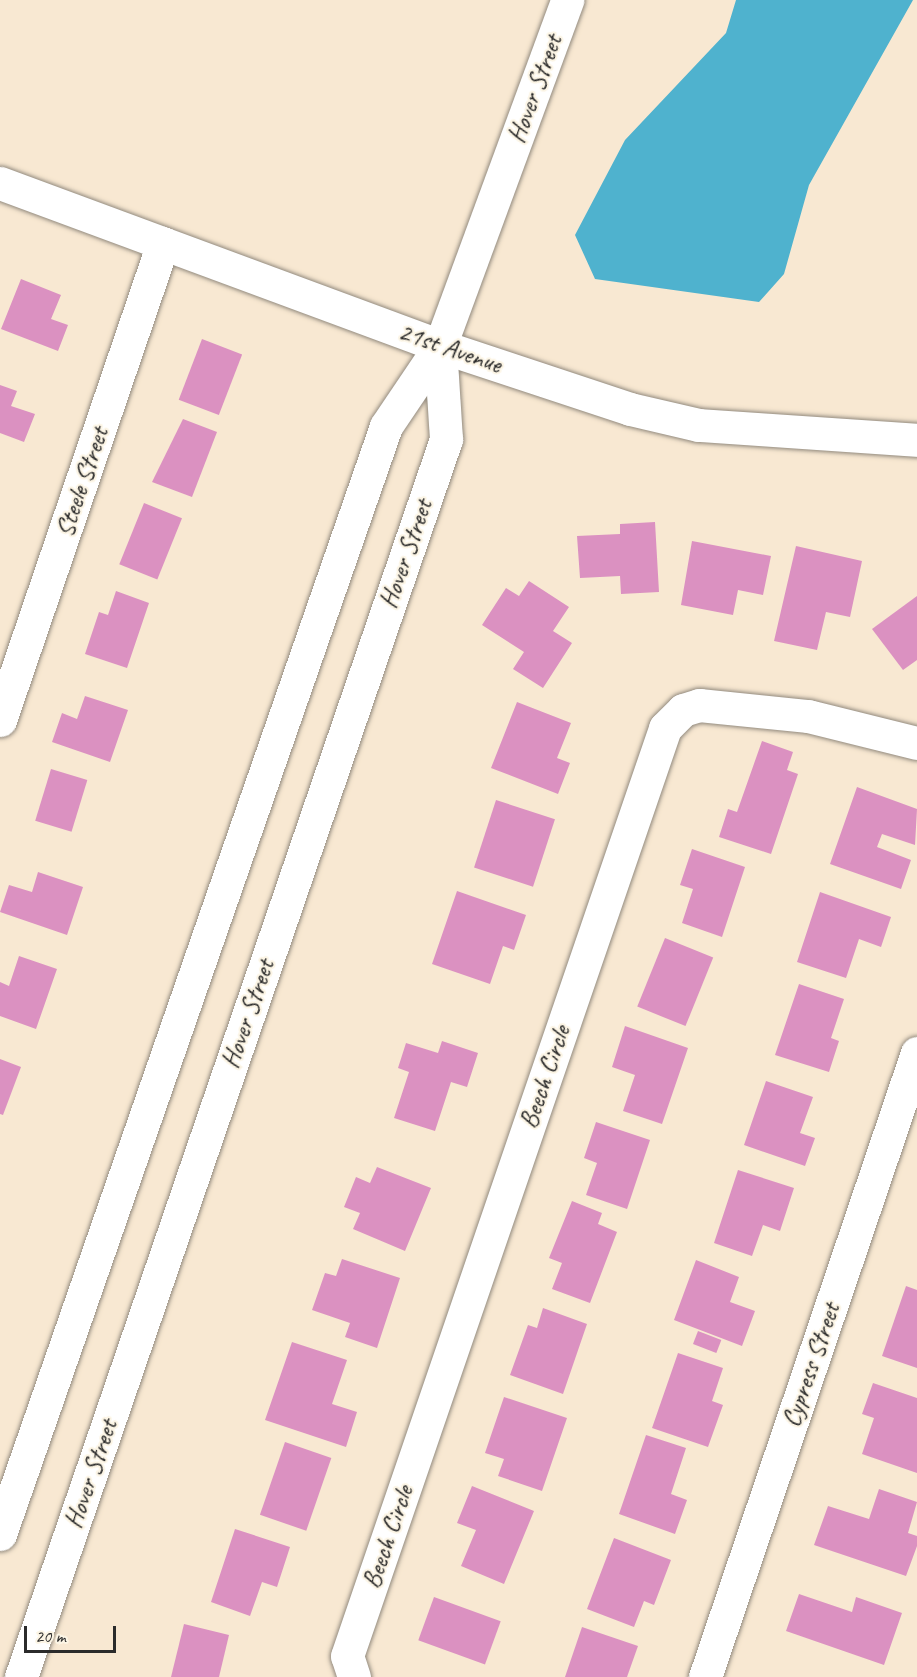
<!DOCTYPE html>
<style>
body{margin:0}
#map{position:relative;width:917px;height:1677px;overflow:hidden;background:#f8e8d2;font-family:Caveat,sans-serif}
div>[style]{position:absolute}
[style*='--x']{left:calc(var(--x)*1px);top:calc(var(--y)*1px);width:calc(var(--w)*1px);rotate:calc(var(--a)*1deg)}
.water>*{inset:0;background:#4fb2ce}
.building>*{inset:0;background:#db91c1;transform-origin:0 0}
.roads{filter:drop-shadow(0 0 2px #928a7e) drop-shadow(0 0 2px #928a7e)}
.street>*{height:33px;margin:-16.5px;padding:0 16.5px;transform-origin:16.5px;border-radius:16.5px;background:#fff}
.secondary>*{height:33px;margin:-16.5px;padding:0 16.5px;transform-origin:16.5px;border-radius:16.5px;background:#fff}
span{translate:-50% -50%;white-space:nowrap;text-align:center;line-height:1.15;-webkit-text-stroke:4.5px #fcf5e5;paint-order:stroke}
.street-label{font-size:26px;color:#2b2b2b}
.scale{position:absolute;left:24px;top:1626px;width:92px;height:27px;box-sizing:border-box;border:3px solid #2b2b2b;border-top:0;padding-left:8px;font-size:18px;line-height:21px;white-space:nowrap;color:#2b2b2b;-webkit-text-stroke:4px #fcf5e5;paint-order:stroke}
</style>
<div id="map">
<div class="water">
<i style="clip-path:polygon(736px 0,913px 0,809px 185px,784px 274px,759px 302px,595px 279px,575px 235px,625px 140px,726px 33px)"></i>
</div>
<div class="building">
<i style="clip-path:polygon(21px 279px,61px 295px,51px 319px,68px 325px,58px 351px,1px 329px)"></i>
<i style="left:202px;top:339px;width:43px;height:65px;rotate:21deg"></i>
<i style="clip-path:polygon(0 385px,17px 391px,11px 406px,35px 414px,24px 442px,0 433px)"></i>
<i style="clip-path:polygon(183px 419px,217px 432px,192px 497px,152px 482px)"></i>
<i style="left:144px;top:503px;width:41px;height:66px;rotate:22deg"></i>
<i style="clip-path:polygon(655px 522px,659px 592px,621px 594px,620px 576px,580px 578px,577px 536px,620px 534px,620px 524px)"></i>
<i style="clip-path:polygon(692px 541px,771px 556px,763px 595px,738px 590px,733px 615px,681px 605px)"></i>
<i style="clip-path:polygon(796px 546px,862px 561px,850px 617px,826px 612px,817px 650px,774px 641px)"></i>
<i style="clip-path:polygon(529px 581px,569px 607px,553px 631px,572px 643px,543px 688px,513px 669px,524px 652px,482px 625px,506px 588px,519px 596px)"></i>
<i style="clip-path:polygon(116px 591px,149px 603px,127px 668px,85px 654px,99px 612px,108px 615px)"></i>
<i style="clip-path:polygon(917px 596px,917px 660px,903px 670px,872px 629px)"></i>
<i style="clip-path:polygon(85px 696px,128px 710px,110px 762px,52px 742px,62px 713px,77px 719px)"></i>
<i style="clip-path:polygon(517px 702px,571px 723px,557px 758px,570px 763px,558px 794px,491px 768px)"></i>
<i style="clip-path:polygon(762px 741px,793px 752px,787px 770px,798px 774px,771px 854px,719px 837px,728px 809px,737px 812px)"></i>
<i style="left:51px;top:769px;width:38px;height:54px;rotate:17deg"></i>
<i style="clip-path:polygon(857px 787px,917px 809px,915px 845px,882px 834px,877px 847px,911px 860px,901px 889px,830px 864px)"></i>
<i style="left:496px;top:800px;width:62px;height:71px;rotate:18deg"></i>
<i style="clip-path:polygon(692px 849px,745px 867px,722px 937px,682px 923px,693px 889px,680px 885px)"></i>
<i style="clip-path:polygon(38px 872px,83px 887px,67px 935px,0 912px,9px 885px,32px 892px)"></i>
<i style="clip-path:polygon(457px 891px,526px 915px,514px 950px,503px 946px,490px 984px,432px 964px)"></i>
<i style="clip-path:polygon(820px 892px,891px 917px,881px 947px,859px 939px,846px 978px,797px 962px)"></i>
<i style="left:665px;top:938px;width:52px;height:74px;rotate:22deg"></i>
<i style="clip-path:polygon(19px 956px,57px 969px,36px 1029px,0 1016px,0 982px,9px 986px)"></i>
<i style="clip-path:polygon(799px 984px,844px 999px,831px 1038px,839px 1041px,829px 1072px,775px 1055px)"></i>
<i style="clip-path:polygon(625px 1026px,688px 1048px,662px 1124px,623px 1111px,635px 1075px,612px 1067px)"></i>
<i style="clip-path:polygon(442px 1041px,478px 1053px,467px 1087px,451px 1082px,435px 1131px,394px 1118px,409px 1072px,398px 1068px,406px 1043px,438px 1053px)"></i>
<i style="clip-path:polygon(0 1059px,21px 1067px,3px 1115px,0 1114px)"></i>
<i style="clip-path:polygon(766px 1081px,813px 1097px,800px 1133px,815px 1138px,805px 1166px,744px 1145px)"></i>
<i style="clip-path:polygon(596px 1122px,650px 1140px,627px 1209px,586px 1195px,597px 1163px,584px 1158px)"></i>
<i style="clip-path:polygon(377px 1167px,431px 1188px,405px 1251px,353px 1229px,360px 1213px,344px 1207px,356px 1177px,370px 1183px)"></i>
<i style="clip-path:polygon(738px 1170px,794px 1188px,780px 1231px,763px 1225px,752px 1256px,714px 1243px)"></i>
<i style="clip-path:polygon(572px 1201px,602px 1213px,598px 1224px,617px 1232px,590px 1303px,552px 1289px,562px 1263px,549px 1258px)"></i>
<i style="clip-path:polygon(342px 1259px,400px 1278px,377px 1348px,345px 1337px,350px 1323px,312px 1310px,325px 1273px,336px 1276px)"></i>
<i style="clip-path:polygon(696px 1260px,739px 1277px,730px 1302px,755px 1311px,742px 1346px,674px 1320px)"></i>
<i style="clip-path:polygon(906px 1286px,917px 1290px,917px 1368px,882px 1356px)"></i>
<i style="clip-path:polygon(543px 1308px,587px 1324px,563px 1394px,510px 1375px,528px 1325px,537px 1328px)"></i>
<i style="left:698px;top:1331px;width:25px;height:14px;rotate:21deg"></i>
<i style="clip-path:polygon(292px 1342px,347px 1360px,332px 1404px,357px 1412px,346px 1447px,265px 1420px)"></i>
<i style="clip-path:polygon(678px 1353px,723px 1368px,712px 1401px,723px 1405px,708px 1447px,652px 1428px)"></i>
<i style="clip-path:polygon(873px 1383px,917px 1398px,917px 1473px,862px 1454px,874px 1418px,862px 1414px)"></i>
<i style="clip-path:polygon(504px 1397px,567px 1418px,542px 1491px,498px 1476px,504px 1459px,485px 1453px)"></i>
<i style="clip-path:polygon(646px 1435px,686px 1448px,671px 1494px,687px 1500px,675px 1534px,619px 1514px)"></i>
<i style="left:285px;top:1442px;width:49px;height:77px;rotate:19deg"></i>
<i style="clip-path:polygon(472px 1486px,534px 1511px,504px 1584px,461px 1566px,476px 1530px,457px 1523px)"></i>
<i style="clip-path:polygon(879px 1489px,917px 1502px,908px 1533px,917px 1536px,917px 1546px,906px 1576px,814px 1545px,828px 1506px,869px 1519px)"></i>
<i style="clip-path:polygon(235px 1529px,290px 1547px,277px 1587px,262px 1582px,250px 1616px,211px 1602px)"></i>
<i style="clip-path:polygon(614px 1538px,671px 1560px,654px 1605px,644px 1601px,634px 1627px,587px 1609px)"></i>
<i style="clip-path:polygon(799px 1594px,852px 1612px,856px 1597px,902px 1613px,884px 1665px,786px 1631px)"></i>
<i style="left:434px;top:1597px;width:71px;height:46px;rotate:20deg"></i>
<i style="clip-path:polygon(184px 1624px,229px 1635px,219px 1677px,171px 1677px)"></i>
<i style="clip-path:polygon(582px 1627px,638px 1646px,627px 1677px,565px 1677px)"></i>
</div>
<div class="roads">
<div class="street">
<i style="--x:0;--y:720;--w:504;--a:-71.13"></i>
<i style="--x:354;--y:1677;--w:22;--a:-108"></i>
<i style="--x:347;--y:1656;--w:981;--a:-71.08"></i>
<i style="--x:665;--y:728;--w:25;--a:-45"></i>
<i style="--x:683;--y:710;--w:17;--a:-17"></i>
<i style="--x:699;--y:705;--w:110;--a:5.8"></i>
<i style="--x:808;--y:716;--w:112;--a:13.9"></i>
<i style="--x:705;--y:1677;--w:659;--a:-71.24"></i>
</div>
<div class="secondary">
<i style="--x:0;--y:183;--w:469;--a:20.3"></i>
<i style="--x:440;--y:346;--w:200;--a:18.3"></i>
<i style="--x:630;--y:409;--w:71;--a:13.1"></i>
<i style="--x:699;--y:425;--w:219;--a:3.9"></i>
<i style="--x:0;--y:1534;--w:1173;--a:-70.79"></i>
<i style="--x:386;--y:426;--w:97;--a:-56"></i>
<i style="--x:440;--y:346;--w:369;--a:-69.8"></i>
<i style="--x:21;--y:1677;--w:1309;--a:-71.05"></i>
<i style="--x:446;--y:439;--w:93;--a:-93.7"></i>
</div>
</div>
<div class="street-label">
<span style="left:535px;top:89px;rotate:-70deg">Hover Street</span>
<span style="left:450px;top:348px;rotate:19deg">21st Avenue</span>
<span style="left:82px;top:482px;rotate:-71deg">Steele Street</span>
<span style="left:406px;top:554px;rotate:-71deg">Hover Street</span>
<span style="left:248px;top:1014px;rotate:-71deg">Hover Street</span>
<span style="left:545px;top:1077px;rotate:-71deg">Beech Circle</span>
<span style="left:811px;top:1365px;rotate:-71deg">Cypress Street</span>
<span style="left:91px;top:1474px;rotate:-71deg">Hover Street</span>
<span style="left:388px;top:1537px;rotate:-71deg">Beech Circle</span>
</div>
<div class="scale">20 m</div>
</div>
